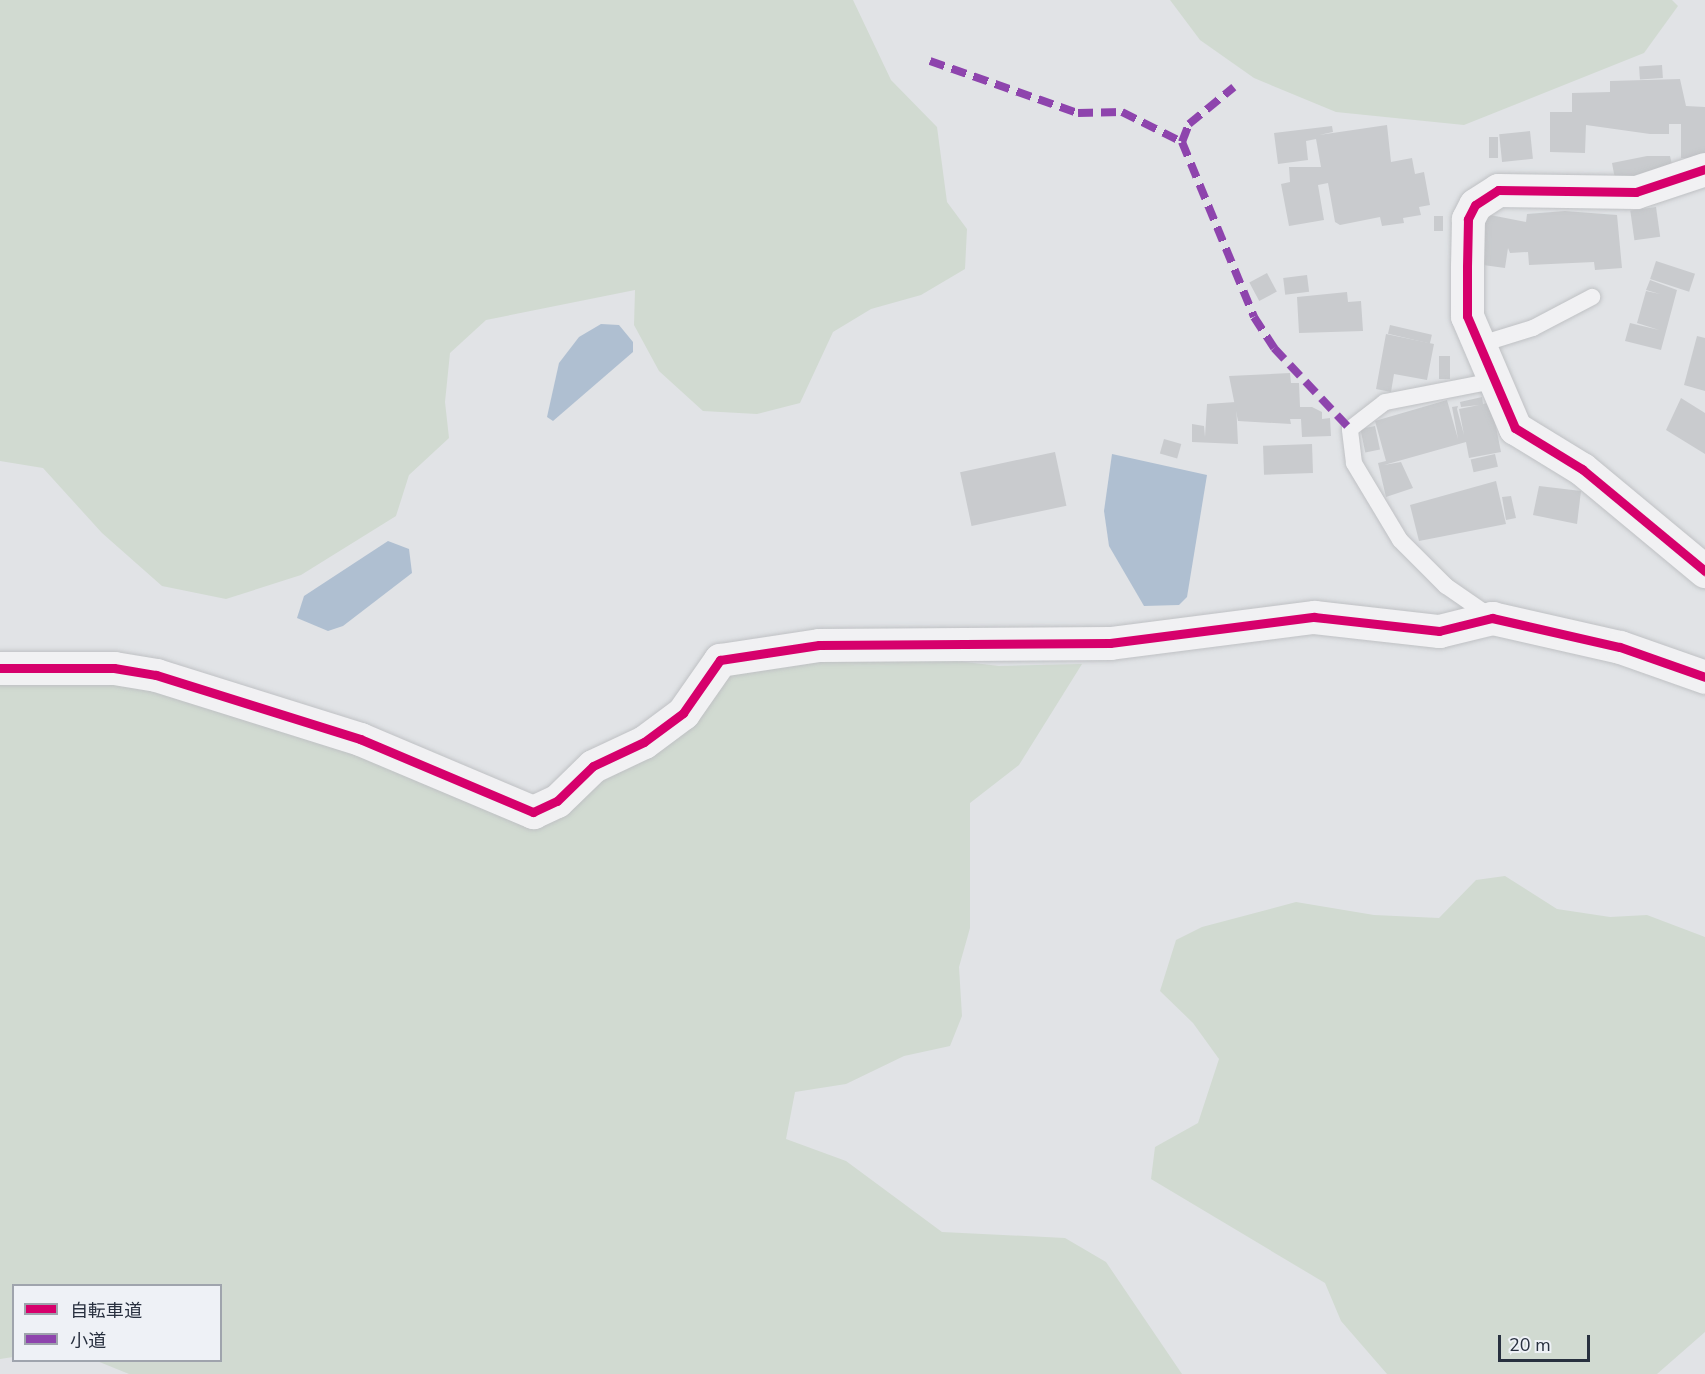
<!DOCTYPE html>
<meta charset="utf-8">
<style>
body{margin:0}
#map{position:relative;width:1705px;height:1374px;overflow:hidden;background:#e1e3e6;font-family:"Nunito Sans","Noto Sans JP",sans-serif}
div>[style]{position:absolute}
[style*='--x']{left:calc(var(--x)*1px);top:calc(var(--y)*1px);width:calc(var(--w)*1px);rotate:calc(var(--a)*1deg)}
.green>*{inset:0;background:#d1dad1}
.water>*{inset:0;background:#afbfd1}
.building>*{inset:0;background:#c9cbce;transform-origin:0 0}
.roads{filter:drop-shadow(0 0 2px #bfc1c4) drop-shadow(0 0 2px #bfc1c4)}
.lane>*{height:16px;margin:-8px;padding:0 8px;transform-origin:8px;border-radius:8px;background:#f1f1f3}
.street>*{height:33px;margin:-16.5px;padding:0 16.5px;transform-origin:16.5px;border-radius:16.5px;background:#f1f1f3}
.quiet>*{height:8px;margin-top:-4px;transform-origin:0;background:repeating-linear-gradient(90deg,#8e44ad 0 15px,transparent 0 23px)}
.cycleway>*{height:9px;margin:-4.5px;padding:0 4.5px;transform-origin:4.5px;border-radius:4.5px;background:#d6006c}
span{translate:-50% -50%;white-space:nowrap;text-align:center;line-height:1.15;-webkit-text-stroke:4.5px #eef1f6;paint-order:stroke}
.legend{position:absolute;left:12px;top:1284px;width:210px;height:78px;box-sizing:border-box;background:#eef1f6;border:2px solid #9fa4ad;margin:0;padding:8px 10px;list-style:none;font-size:18px;color:#28303f}
.legend li{display:flex;align-items:center;gap:12px;height:30px}
.legend b{width:30px;border:2px solid #9fa4ad}
.scale{position:absolute;left:1498px;top:1335px;width:92px;height:27px;box-sizing:border-box;border:3px solid #28303f;border-top:0;padding-left:8px;font-size:18px;line-height:21px;white-space:nowrap;color:#28303f;-webkit-text-stroke:4px #eef1f6;paint-order:stroke}
</style>
<div id="map">
<div class="green">
<i style="clip-path:polygon(0 0,853px 0,891px 80px,937px 127px,947px 202px,967px 229px,965px 269px,921px 295px,871px 309px,833px 332px,800px 403px,757px 414px,703px 411px,659px 371px,634px 325px,635px 290px,486px 320px,450px 353px,445px 402px,449px 438px,409px 475px,396px 516px,301px 575px,226px 599px,162px 586px,102px 533px,43px 468px,0 461px)"></i>
<i style="clip-path:polygon(1170px 0,1672px 0,1678px 6px,1644px 53px,1464px 125px,1336px 112px,1254px 78px,1200px 40px)"></i>
<i style="clip-path:polygon(915px 656px,999px 666px,1082px 664px,1019px 765px,970px 803px,970px 928px,959px 967px,962px 1016px,950px 1046px,904px 1056px,846px 1084px,795px 1092px,786px 1139px,846px 1161px,942px 1232px,1065px 1238px,1106px 1262px,1182px 1374px,129px 1374px,97px 1361px,220px 1360px,220px 1286px,14px 1286px,13px 1357px,0 1359px,0 682px,112px 683px,160px 693px,357px 755px,526px 823px,736px 667px)"></i>
<i style="clip-path:polygon(1505px 876px,1557px 909px,1610px 917px,1647px 915px,1705px 937px,1705px 1332px,1657px 1374px,1387px 1374px,1341px 1321px,1325px 1283px,1151px 1179px,1155px 1147px,1198px 1123px,1219px 1059px,1193px 1023px,1160px 991px,1176px 940px,1202px 927px,1296px 902px,1374px 915px,1439px 918px,1476px 880px)"></i>
</div>
<div class="water">
<i style="clip-path:polygon(601px 324px,619px 325px,633px 342px,633px 352px,553px 421px,547px 417px,559px 363px,579px 337px)"></i>
<i style="clip-path:polygon(1112px 454px,1207px 475px,1187px 597px,1179px 605px,1144px 606px,1109px 546px,1104px 511px)"></i>
<i style="clip-path:polygon(388px 541px,409px 549px,412px 573px,343px 626px,328px 631px,297px 618px,304px 596px)"></i>
</div>
<div class="building">
<i style="left:1662px;top:65px;width:13px;height:23px;rotate:86deg"></i>
<i style="clip-path:polygon(1680px 79px,1686px 106px,1705px 107px,1705px 159px,1681px 158px,1681px 124px,1669px 124px,1669px 134px,1650px 134px,1586px 125px,1585px 153px,1550px 152px,1550px 112px,1572px 112px,1572px 93px,1610px 92px,1610px 81px)"></i>
<i style="clip-path:polygon(1387px 125px,1391px 162px,1412px 158px,1415px 174px,1424px 172px,1430px 205px,1419px 207px,1421px 215px,1403px 218px,1404px 223px,1382px 226px,1380px 217px,1340px 225px,1335px 222px,1328px 183px,1318px 185px,1324px 220px,1289px 226px,1281px 184px,1290px 182px,1289px 167px,1321px 167px,1316px 139px,1306px 141px,1308px 160px,1278px 164px,1274px 133px,1332px 126px,1333px 132px,1319px 135px)"></i>
<i style="left:1530px;top:131px;width:28px;height:31px;rotate:84deg"></i>
<i style="left:1489px;top:137px;width:9px;height:21px"></i>
<i style="clip-path:polygon(1647px 156px,1670px 156px,1674px 173px,1616px 184px,1612px 163px)"></i>
<i style="left:1656px;top:207px;width:30px;height:26px;rotate:82deg"></i>
<i style="clip-path:polygon(1565px 211px,1617px 215px,1622px 268px,1595px 270px,1594px 262px,1529px 265px,1528px 252px,1510px 253px,1508px 248px,1505px 268px,1476px 264px,1485px 214px,1526px 222px,1527px 214px)"></i>
<i style="left:1434px;top:216px;width:9px;height:15px"></i>
<i style="left:1656px;top:261px;width:41px;height:19px;rotate:18deg"></i>
<i style="left:1267px;top:273px;width:21px;height:20px;rotate:62deg"></i>
<i style="left:1307px;top:275px;width:17px;height:24px;rotate:83deg"></i>
<i style="clip-path:polygon(1650px 280px,1677px 290px,1661px 350px,1625px 341px,1630px 323px,1659px 330px,1637px 323px,1646px 291px,1660px 294px,1646px 290px)"></i>
<i style="clip-path:polygon(1347px 292px,1348px 302px,1361px 301px,1363px 331px,1299px 333px,1297px 297px)"></i>
<i style="left:1390px;top:325px;width:43px;height:9px;rotate:13deg"></i>
<i style="clip-path:polygon(1386px 334px,1434px 344px,1427px 380px,1394px 374px,1391px 392px,1376px 389px)"></i>
<i style="clip-path:polygon(1697px 336px,1705px 338px,1705px 391px,1684px 385px)"></i>
<i style="left:1439px;top:356px;width:11px;height:23px"></i>
<i style="clip-path:polygon(1290px 373px,1291px 383px,1299px 383px,1300px 407px,1312px 407px,1322px 412px,1322px 419px,1330px 418px,1331px 436px,1302px 437px,1301px 419px,1290px 419px,1291px 424px,1238px 421px,1229px 376px)"></i>
<i style="clip-path:polygon(1482px 397px,1483px 404px,1491px 402px,1501px 452px,1469px 458px,1466px 442px,1384px 465px,1401px 462px,1413px 488px,1386px 497px,1378px 463px,1386px 461px,1375px 421px,1447px 400px,1458px 439px,1452px 407px,1458px 406px,1457px 409px,1464px 435px,1459px 409px,1479px 405px,1461px 407px,1460px 402px)"></i>
<i style="clip-path:polygon(1681px 398px,1705px 413px,1705px 454px,1666px 430px)"></i>
<i style="clip-path:polygon(1236px 402px,1238px 444px,1192px 442px,1192px 424px,1204px 426px,1205px 437px,1207px 404px)"></i>
<i style="left:1375px;top:426px;width:24px;height:15px;rotate:78deg"></i>
<i style="left:1164px;top:439px;width:18px;height:15px;rotate:16deg"></i>
<i style="left:1312px;top:444px;width:29px;height:49px;rotate:88deg"></i>
<i style="left:1055px;top:452px;width:55px;height:97px;rotate:78deg"></i>
<i style="left:1495px;top:454px;width:13px;height:25px;rotate:77deg"></i>
<i style="clip-path:polygon(1496px 481px,1506px 524px,1419px 541px,1410px 505px)"></i>
<i style="clip-path:polygon(1539px 486px,1581px 491px,1577px 524px,1533px 515px)"></i>
<i style="clip-path:polygon(1511px 496px,1516px 518px,1506px 520px,1502px 497px)"></i>
</div>
<div class="roads">
<div class="lane">
<i style="--x:1478;--y:345;--w:58;--a:-17.2"></i>
<i style="--x:1533;--y:328;--w:67;--a:-27.7"></i>
<i style="--x:1491;--y:617;--w:55;--a:-145.4"></i>
<i style="--x:1446;--y:586;--w:65;--a:-135"></i>
<i style="--x:1400;--y:540;--w:90;--a:-120.9"></i>
<i style="--x:1354;--y:463;--w:34;--a:-97"></i>
<i style="--x:1350;--y:429;--w:44;--a:-37.6"></i>
<i style="--x:1385;--y:402;--w:110;--a:-11"></i>
</div>
<div class="street">
<i style="--x:1705;--y:169;--w:73;--a:161.6"></i>
<i style="--x:1636;--y:192;--w:138;--a:-179.2"></i>
<i style="--x:1498;--y:190;--w:27;--a:147"></i>
<i style="--x:1475;--y:205;--w:16;--a:117"></i>
<i style="--x:1468;--y:219;--w:48;--a:91.2"></i>
<i style="--x:1467;--y:267;--w:49;--a:90"></i>
<i style="--x:1467;--y:316;--w:122;--a:66.8"></i>
<i style="--x:1515;--y:428;--w:79;--a:31.5"></i>
<i style="--x:1582;--y:469;--w:160;--a:39.7"></i>
<i style="--x:0;--y:668;--w:114;--a:0"></i>
<i style="--x:114;--y:668;--w:43;--a:9.5"></i>
<i style="--x:156;--y:675;--w:214;--a:17.4"></i>
<i style="--x:360;--y:739;--w:188;--a:22.9"></i>
<i style="--x:533;--y:812;--w:26;--a:-25"></i>
<i style="--x:557;--y:801;--w:50;--a:-44.2"></i>
<i style="--x:593;--y:766;--w:56;--a:-25.2"></i>
<i style="--x:644;--y:742;--w:49;--a:-36.6"></i>
<i style="--x:683;--y:713;--w:65;--a:-55.1"></i>
<i style="--x:720;--y:660;--w:100;--a:-8.6"></i>
<i style="--x:819;--y:645;--w:291;--a:-0.4"></i>
<i style="--x:1110;--y:643;--w:206;--a:-7.3"></i>
<i style="--x:1314;--y:617;--w:126;--a:6.4"></i>
<i style="--x:1439;--y:631;--w:55;--a:-13.8"></i>
<i style="--x:1492;--y:618;--w:131;--a:12.8"></i>
<i style="--x:1620;--y:647;--w:90;--a:19.4"></i>
</div>
</div>
<div class="quiet">
<i style="--x:930;--y:61;--w:157;--a:19.4"></i>
<i style="--x:1078;--y:113;--w:44;--a:-1.3"></i>
<i style="--x:1122;--y:112;--w:67;--a:26.6"></i>
<i style="--x:1182;--y:142;--w:189;--a:67.6"></i>
<i style="--x:1254;--y:317;--w:37;--a:57"></i>
<i style="--x:1274;--y:348;--w:111;--a:46.8"></i>
<i style="--x:1182;--y:142;--w:19;--a:-69"></i>
<i style="--x:1189;--y:124;--w:58;--a:-39.4"></i>
</div>
<div class="cycleway">
<i style="--x:1705;--y:169;--w:73;--a:161.6"></i>
<i style="--x:1636;--y:192;--w:138;--a:-179.2"></i>
<i style="--x:1498;--y:190;--w:27;--a:147"></i>
<i style="--x:1475;--y:205;--w:16;--a:117"></i>
<i style="--x:1468;--y:219;--w:48;--a:91.2"></i>
<i style="--x:1467;--y:267;--w:49;--a:90"></i>
<i style="--x:1467;--y:316;--w:122;--a:66.8"></i>
<i style="--x:1515;--y:428;--w:79;--a:31.5"></i>
<i style="--x:1582;--y:469;--w:160;--a:39.7"></i>
<i style="--x:0;--y:668;--w:114;--a:0"></i>
<i style="--x:114;--y:668;--w:43;--a:9.5"></i>
<i style="--x:156;--y:675;--w:214;--a:17.4"></i>
<i style="--x:360;--y:739;--w:188;--a:22.9"></i>
<i style="--x:533;--y:812;--w:26;--a:-25"></i>
<i style="--x:557;--y:801;--w:50;--a:-44.2"></i>
<i style="--x:593;--y:766;--w:56;--a:-25.2"></i>
<i style="--x:644;--y:742;--w:49;--a:-36.6"></i>
<i style="--x:683;--y:713;--w:65;--a:-55.1"></i>
<i style="--x:720;--y:660;--w:100;--a:-8.6"></i>
<i style="--x:819;--y:645;--w:291;--a:-0.4"></i>
<i style="--x:1110;--y:643;--w:206;--a:-7.3"></i>
<i style="--x:1314;--y:617;--w:126;--a:6.4"></i>
<i style="--x:1439;--y:631;--w:55;--a:-13.8"></i>
<i style="--x:1492;--y:618;--w:131;--a:12.8"></i>
<i style="--x:1620;--y:647;--w:90;--a:19.4"></i>
</div>
<ul class="legend">
<li><b style="height:8px;background:#d6006c"></b>自転車道</li>
<li><b style="height:8px;background:#8e44ad"></b>小道</li>
</ul>
<div class="scale">20 m</div>
</div>
